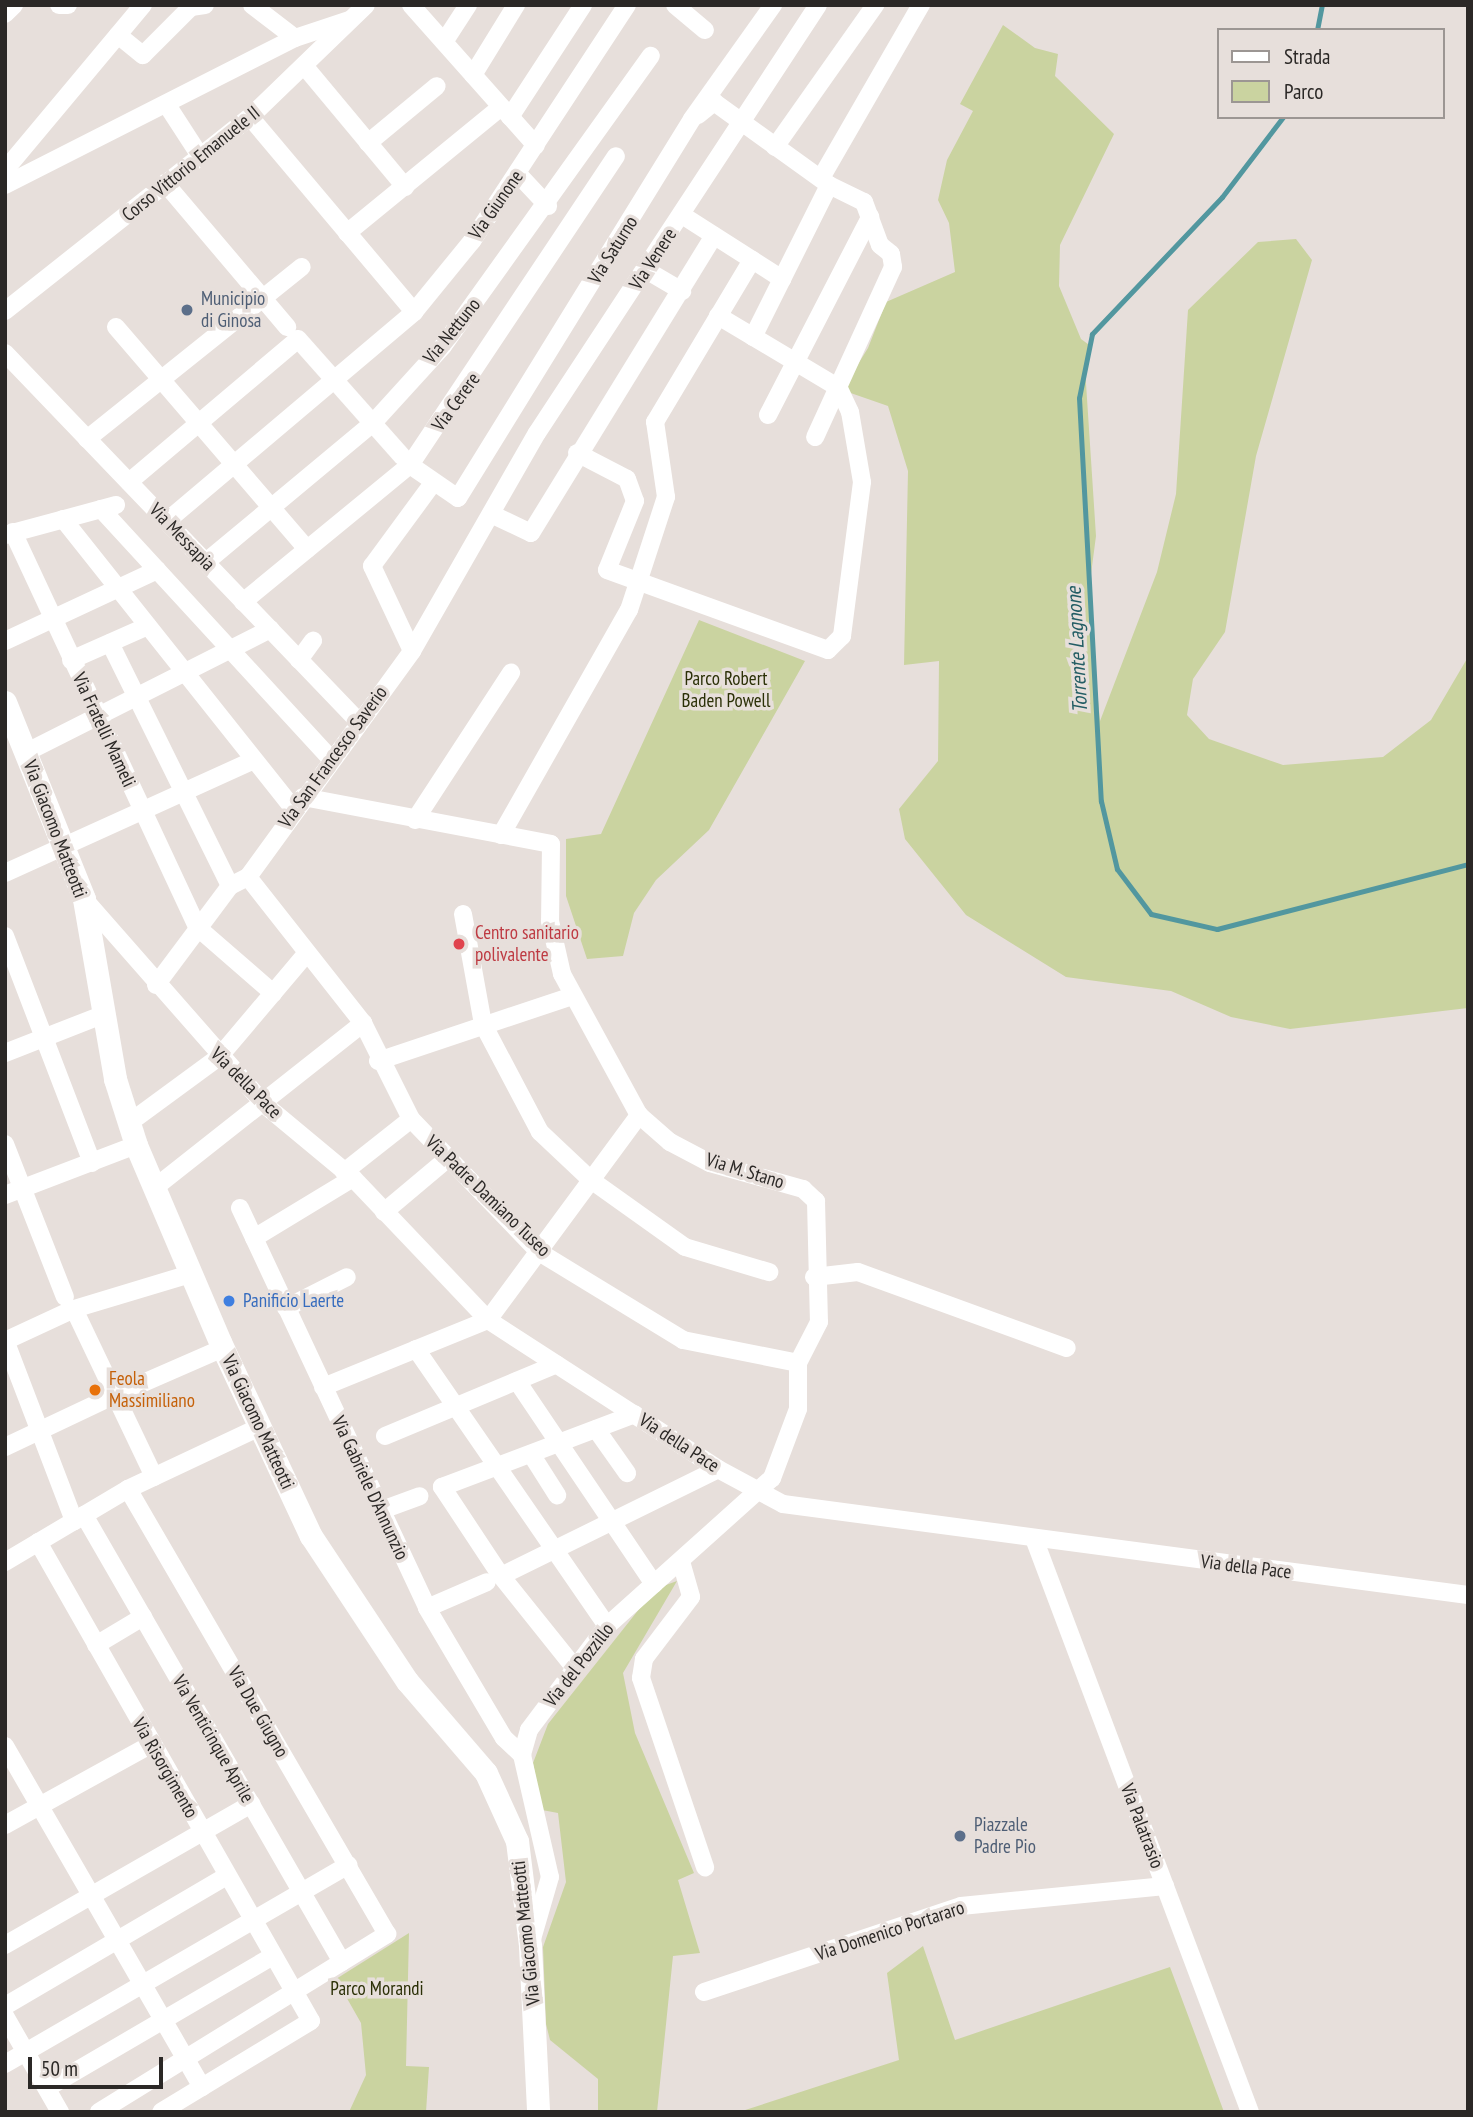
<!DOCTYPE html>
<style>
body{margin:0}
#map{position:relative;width:1473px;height:2117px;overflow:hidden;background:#e7dfdb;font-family:"PT Sans Narrow",sans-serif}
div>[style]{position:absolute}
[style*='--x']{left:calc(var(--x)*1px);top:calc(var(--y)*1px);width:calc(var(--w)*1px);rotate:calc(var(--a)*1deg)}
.green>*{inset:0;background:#cad3a0}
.stream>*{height:5px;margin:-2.5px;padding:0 2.5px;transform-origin:2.5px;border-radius:2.5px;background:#52979f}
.minor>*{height:18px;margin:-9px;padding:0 9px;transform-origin:9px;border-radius:9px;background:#fff}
.tertiary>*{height:23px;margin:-11.5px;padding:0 11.5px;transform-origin:11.5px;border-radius:11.5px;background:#fff}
.dots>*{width:19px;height:19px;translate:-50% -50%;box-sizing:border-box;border:4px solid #e7dfdb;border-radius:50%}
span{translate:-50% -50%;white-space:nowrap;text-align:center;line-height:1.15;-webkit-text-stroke:7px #e7dfdb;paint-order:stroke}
.street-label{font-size:19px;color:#2b2826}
.service-label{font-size:19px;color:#4e5e75}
.left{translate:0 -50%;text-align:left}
.park-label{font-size:19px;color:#2b3007}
.health-label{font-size:19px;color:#be3a42}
.shop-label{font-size:19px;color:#366cbe}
.food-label{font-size:19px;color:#c56008}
.water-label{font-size:21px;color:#235d64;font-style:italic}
.frame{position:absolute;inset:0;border:7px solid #2b2826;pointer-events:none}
.legend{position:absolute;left:1217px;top:28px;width:228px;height:91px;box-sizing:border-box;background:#e7dfdb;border:2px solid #9c9693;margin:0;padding:9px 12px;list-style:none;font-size:21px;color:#2b2826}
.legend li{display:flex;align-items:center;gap:14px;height:35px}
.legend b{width:35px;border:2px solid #9c9693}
.scale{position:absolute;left:28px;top:2057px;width:135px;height:32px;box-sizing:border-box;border:4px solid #2b2826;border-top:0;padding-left:9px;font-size:21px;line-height:24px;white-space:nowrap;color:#2b2826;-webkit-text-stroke:5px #e7dfdb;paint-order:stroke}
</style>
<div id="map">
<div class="green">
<i style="clip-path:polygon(1003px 25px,1035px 48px,1058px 54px,1055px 76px,1114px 134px,1060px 245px,1059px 286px,1081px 339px,1092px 347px,1085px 368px,1096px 536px,1088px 597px,1100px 721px,1157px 572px,1176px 494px,1188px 310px,1258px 242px,1296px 239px,1312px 260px,1256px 456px,1225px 632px,1193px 679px,1187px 715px,1209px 739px,1283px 765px,1383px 757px,1431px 720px,1468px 657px,1468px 1008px,1290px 1029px,1231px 1017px,1171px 991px,1066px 977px,966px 915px,905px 839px,899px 809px,938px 761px,939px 661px,904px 665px,908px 471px,888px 406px,842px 390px,868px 348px,886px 302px,955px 272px,949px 223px,938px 200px,947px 160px,973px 111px,960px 104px)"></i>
<i style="clip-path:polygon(699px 620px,805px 661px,709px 830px,656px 880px,634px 913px,623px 956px,587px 959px,566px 896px,566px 839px,601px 834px)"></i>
<i style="clip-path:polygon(677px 1581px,623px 1673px,635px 1733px,694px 1873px,678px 1880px,700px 1953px,673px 1956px,657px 2112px,598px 2112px,598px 2079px,550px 2040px,546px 2024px,543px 1947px,566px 1882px,558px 1813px,542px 1810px,533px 1763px,548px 1724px,655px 1589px)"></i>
<i style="clip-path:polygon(409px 1933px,406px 2066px,429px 2067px,426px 2112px,349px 2112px,366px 2075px,361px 2023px,336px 1979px)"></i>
<i style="clip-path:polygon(923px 1946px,955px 2040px,1170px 1967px,1224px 2112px,739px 2112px,899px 2060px,887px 1973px)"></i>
</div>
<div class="stream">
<i style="--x:1317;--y:30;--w:25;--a:-79"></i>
<i style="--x:1283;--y:117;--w:101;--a:127.3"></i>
<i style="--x:1222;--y:197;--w:189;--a:133.5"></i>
<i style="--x:1092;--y:334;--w:65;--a:101.5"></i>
<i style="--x:1079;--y:398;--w:404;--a:86.9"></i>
<i style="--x:1101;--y:801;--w:70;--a:76.8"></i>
<i style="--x:1117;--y:869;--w:56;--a:52.9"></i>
<i style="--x:1151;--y:914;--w:68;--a:12.8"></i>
<i style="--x:1217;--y:929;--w:259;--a:-14.5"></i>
</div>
<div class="minor">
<i style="--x:59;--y:5;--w:9;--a:0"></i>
<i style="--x:252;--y:5;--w:54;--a:37.5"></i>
<i style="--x:411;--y:5;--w:188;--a:48.4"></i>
<i style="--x:675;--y:5;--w:39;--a:40"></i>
<i style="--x:5;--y:14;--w:13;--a:-45"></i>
<i style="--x:118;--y:35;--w:32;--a:39"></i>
<i style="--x:143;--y:55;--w:68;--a:-45"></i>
<i style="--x:191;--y:7;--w:14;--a:-8"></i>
<i style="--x:444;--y:42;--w:44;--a:-57"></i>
<i style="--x:306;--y:68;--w:155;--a:50.2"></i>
<i style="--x:473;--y:75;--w:82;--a:-58.4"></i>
<i style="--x:167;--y:105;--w:61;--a:57.1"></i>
<i style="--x:698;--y:115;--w:21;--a:-39"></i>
<i style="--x:714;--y:102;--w:142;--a:35.8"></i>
<i style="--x:829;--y:185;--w:39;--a:26"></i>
<i style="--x:864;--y:202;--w:46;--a:69.6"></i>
<i style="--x:880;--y:245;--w:14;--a:39"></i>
<i style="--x:891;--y:254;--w:13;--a:81"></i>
<i style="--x:893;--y:267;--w:187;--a:114.6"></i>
<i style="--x:250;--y:117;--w:255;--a:49.9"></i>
<i style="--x:510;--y:117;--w:134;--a:-56.9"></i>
<i style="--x:368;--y:143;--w:89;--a:-39.6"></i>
<i style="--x:775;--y:147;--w:174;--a:-54.8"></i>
<i style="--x:5;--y:170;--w:215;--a:-50.1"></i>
<i style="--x:518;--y:174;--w:44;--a:46.8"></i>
<i style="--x:821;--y:178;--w:200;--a:-60"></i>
<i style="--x:165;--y:183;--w:189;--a:49.7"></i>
<i style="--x:5;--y:185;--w:325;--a:-26.9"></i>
<i style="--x:295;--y:38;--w:57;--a:-18.4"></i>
<i style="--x:682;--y:215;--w:119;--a:32.6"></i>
<i style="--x:347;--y:233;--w:199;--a:-39.3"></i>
<i style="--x:646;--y:270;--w:42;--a:30.3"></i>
<i style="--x:5;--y:311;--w:313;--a:-38.4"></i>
<i style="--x:250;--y:117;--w:161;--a:-44"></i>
<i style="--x:116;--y:327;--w:293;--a:49.3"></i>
<i style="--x:753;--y:337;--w:170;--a:-63.4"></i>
<i style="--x:5;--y:353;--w:510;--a:46.19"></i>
<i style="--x:768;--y:415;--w:223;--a:-62.7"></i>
<i style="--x:87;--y:439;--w:275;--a:-38.7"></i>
<i style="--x:577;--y:453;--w:56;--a:27.5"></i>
<i style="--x:627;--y:479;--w:23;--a:70"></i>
<i style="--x:635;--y:501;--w:74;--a:112.1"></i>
<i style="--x:607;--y:570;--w:235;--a:19.9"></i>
<i style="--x:828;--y:650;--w:20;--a:-45"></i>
<i style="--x:842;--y:636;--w:155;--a:-82.6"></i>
<i style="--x:862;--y:482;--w:71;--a:-99.7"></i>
<i style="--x:850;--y:412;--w:26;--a:-115"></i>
<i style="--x:839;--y:388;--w:141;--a:-149.2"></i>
<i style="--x:410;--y:465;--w:58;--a:34.5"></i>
<i style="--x:458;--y:498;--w:445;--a:-58.3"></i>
<i style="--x:692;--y:119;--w:140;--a:-54.6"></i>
<i style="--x:129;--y:482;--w:221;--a:-40.2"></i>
<i style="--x:298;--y:339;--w:157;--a:48.4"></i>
<i style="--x:101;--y:509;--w:340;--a:47.4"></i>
<i style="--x:491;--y:514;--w:44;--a:25.4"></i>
<i style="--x:531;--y:533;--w:349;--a:-58.4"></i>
<i style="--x:63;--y:519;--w:371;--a:51.5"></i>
<i style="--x:167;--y:521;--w:324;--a:-40.2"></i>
<i style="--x:414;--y:312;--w:92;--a:-50.8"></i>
<i style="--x:472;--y:241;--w:282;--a:-56.7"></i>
<i style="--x:13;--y:532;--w:436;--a:65"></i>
<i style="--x:197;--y:927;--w:101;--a:41"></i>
<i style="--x:5;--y:535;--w:115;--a:-15.1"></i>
<i style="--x:206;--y:562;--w:217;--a:-39.8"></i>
<i style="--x:373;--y:423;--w:104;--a:-47.7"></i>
<i style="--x:443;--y:346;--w:357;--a:-54.4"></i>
<i style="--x:243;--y:602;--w:216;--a:-39.4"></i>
<i style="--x:410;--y:465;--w:371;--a:-56.3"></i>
<i style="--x:5;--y:641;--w:168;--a:-25"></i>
<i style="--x:110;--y:643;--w:271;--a:63.7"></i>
<i style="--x:412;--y:651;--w:94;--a:-115.2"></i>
<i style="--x:372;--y:566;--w:103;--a:-53.7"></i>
<i style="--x:71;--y:660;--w:84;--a:-23.8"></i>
<i style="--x:299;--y:660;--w:24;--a:-54"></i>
<i style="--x:25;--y:753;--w:275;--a:-26.8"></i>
<i style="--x:303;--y:797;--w:252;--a:10.7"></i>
<i style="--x:551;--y:844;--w:77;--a:90.7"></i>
<i style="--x:550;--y:921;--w:54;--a:77.2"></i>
<i style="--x:562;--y:974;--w:161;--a:61.4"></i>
<i style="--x:639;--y:1115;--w:41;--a:41.1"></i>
<i style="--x:670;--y:1142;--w:45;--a:27.7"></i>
<i style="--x:710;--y:1163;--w:97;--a:15.6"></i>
<i style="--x:803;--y:1189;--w:18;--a:43"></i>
<i style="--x:816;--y:1201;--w:121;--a:88.6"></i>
<i style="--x:819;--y:1322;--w:46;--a:117.1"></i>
<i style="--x:798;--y:1363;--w:46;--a:90"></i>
<i style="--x:798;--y:1409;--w:74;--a:110.6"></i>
<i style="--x:772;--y:1478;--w:222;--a:138.1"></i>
<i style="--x:607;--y:1626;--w:130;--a:126.9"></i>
<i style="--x:529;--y:1730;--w:26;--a:106"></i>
<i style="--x:522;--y:1755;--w:125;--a:77.1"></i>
<i style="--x:550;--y:1877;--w:72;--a:106.2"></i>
<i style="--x:415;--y:820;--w:176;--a:-56.9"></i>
<i style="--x:501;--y:835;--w:259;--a:-60.4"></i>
<i style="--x:629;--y:610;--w:119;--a:-71.9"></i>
<i style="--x:666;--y:497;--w:76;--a:-98.3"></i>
<i style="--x:655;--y:422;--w:189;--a:-59.1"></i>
<i style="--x:5;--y:873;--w:273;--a:-24.4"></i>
<i style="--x:248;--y:877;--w:186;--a:51.8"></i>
<i style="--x:363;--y:1023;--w:107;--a:63.4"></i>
<i style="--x:411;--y:1119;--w:185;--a:46.1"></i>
<i style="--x:539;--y:1252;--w:169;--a:31.4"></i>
<i style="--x:683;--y:1340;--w:117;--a:11.3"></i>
<i style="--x:84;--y:899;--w:274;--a:48.7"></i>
<i style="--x:265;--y:1105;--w:114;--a:39.7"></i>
<i style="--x:353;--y:1178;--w:196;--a:46.4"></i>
<i style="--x:488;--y:1320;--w:274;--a:32.9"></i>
<i style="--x:718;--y:1469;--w:74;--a:28.3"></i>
<i style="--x:783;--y:1504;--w:691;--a:7.57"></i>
<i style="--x:463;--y:914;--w:112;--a:79.7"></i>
<i style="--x:483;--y:1024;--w:122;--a:62.2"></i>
<i style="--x:540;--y:1132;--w:70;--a:43.3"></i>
<i style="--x:591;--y:1180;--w:115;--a:35.5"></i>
<i style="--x:685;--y:1247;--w:88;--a:16.6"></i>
<i style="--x:5;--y:936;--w:243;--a:69"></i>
<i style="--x:156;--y:985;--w:124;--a:-53.2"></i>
<i style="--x:230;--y:886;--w:20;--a:-27"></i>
<i style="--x:248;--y:877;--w:279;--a:-54"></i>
<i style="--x:412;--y:651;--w:251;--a:-60.2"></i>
<i style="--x:537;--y:433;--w:512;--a:-56.71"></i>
<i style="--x:5;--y:1053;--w:104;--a:-21.4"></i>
<i style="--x:378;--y:1061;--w:205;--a:-18.5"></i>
<i style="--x:129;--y:1123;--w:112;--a:-36.3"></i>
<i style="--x:219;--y:1057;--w:135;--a:-49.8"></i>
<i style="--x:5;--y:1144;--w:164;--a:68.6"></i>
<i style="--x:344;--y:1172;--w:85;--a:-38.3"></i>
<i style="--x:153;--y:1189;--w:268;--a:-38.3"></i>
<i style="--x:5;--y:1195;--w:140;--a:-20.9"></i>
<i style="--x:240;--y:1208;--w:442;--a:64.9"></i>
<i style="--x:427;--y:1608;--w:151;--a:59.4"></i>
<i style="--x:504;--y:1738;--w:25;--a:43"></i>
<i style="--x:384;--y:1212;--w:81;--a:-40"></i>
<i style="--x:254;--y:1238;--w:116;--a:-31.2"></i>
<i style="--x:814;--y:1277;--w:44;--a:-6.5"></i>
<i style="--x:858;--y:1272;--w:222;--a:20"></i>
<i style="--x:286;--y:1308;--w:68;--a:-26.9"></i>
<i style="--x:74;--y:1309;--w:186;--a:64.5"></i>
<i style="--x:5;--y:1340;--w:194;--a:69.1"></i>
<i style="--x:5;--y:1341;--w:76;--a:-24.9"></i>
<i style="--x:74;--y:1309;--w:121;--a:-16.8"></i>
<i style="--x:416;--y:1349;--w:336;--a:55.4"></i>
<i style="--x:517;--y:1381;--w:245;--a:56"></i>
<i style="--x:323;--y:1387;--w:178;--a:-22.1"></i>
<i style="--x:488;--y:1320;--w:255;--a:-53.6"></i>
<i style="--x:127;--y:1390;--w:105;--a:-23.6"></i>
<i style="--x:596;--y:1429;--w:54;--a:54.8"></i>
<i style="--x:385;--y:1436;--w:186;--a:-22.7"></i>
<i style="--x:5;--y:1447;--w:126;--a:-25.3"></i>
<i style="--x:531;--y:1454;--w:49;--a:57.6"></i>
<i style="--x:382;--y:1510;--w:40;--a:-20.2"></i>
<i style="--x:84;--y:1515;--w:516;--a:60.01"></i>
<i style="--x:1035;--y:1541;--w:610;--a:69.37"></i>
<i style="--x:38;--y:1542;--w:551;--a:60.32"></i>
<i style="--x:311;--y:2021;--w:175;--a:148.8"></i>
<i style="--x:5;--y:1562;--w:143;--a:-30.7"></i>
<i style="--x:128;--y:1489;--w:146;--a:-25.2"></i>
<i style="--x:682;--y:1565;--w:33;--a:74"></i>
<i style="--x:691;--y:1597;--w:78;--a:127.2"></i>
<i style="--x:644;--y:1659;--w:19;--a:99"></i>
<i style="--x:641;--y:1678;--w:200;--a:71.3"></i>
<i style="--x:501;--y:1576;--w:242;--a:-26.2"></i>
<i style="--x:427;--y:1608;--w:65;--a:-23.4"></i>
<i style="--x:96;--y:1645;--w:55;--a:-30.8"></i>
<i style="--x:574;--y:1667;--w:117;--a:-128.7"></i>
<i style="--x:501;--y:1576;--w:107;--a:-123.5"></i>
<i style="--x:442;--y:1487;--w:206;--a:-20.7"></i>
<i style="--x:5;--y:1746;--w:394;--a:60"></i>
<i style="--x:5;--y:1825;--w:168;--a:-28.9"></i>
<i style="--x:5;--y:1945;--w:284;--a:-29.8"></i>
<i style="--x:704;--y:1992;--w:271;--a:-18.5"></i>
<i style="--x:961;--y:1906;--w:205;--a:-5.6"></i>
<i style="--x:5;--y:2006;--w:257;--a:-30.4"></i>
<i style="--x:5;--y:2016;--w:111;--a:60.2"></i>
<i style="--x:5;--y:2064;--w:397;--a:-30.1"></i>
<i style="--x:47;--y:2088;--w:262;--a:-30.3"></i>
<i style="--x:99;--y:2112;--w:339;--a:-31.7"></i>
<i style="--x:387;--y:1934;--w:515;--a:-120.2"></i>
</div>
<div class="tertiary">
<i style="--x:5;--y:702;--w:212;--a:68.1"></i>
<i style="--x:84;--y:899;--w:183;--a:80.2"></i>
<i style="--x:115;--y:1079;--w:69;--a:72.3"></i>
<i style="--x:136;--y:1145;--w:214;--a:66.9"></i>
<i style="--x:220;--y:1342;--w:214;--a:64.9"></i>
<i style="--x:311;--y:1536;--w:174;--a:56.5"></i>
<i style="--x:407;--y:1681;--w:121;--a:49.3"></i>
<i style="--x:486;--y:1773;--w:75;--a:65.5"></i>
<i style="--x:517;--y:1841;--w:106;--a:82.9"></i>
<i style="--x:530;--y:1946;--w:166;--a:87.2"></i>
</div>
<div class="dots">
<i style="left:187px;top:310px;background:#5c6f8a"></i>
<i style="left:459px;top:944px;background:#e0444e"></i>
<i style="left:229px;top:1301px;background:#3f7fe0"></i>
<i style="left:95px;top:1390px;background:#e8710a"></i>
<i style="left:960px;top:1836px;background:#5c6f8a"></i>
</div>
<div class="street-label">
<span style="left:191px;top:164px;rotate:-39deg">Corso Vittorio Emanuele II</span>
<span style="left:496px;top:205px;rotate:-55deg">Via Giunone</span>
<span style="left:613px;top:250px;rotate:-58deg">Via Saturno</span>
<span style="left:653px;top:259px;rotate:-57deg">Via Venere</span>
<span style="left:452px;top:331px;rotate:-51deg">Via Nettuno</span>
<span style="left:456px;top:402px;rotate:-54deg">Via Cerere</span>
<span style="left:182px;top:537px;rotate:46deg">Via Messapia</span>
<span style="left:104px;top:730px;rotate:65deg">Via Fratelli Mameli</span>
<span style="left:333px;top:757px;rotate:-54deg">Via San Francesco Saverio</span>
<span style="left:55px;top:829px;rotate:69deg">Via Giacomo Matteotti</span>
<span style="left:246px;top:1083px;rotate:45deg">Via della Pace</span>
<span style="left:745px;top:1171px;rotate:17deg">Via M. Stano</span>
<span style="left:488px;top:1196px;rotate:44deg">Via Padre Damiano Tuseo</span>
<span style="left:258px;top:1422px;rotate:65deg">Via Giacomo Matteotti</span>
<span style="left:679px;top:1443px;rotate:33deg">Via della Pace</span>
<span style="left:370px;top:1488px;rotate:65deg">Via Gabriele D'Annunzio</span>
<span style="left:1246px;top:1567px;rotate:7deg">Via della Pace</span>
<span style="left:579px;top:1665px;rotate:-52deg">Via del Pozzillo</span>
<span style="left:258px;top:1712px;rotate:60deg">Via Due Giugno</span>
<span style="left:213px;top:1739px;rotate:60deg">Via Venticinque Aprile</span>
<span style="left:165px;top:1768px;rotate:60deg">Via Risorgimento</span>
<span style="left:1142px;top:1826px;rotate:69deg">Via Palatrasio</span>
<span style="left:890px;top:1931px;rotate:-18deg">Via Domenico Portararo</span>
<span style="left:526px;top:1933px;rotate:-96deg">Via Giacomo Matteotti</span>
</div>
<div class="service-label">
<span class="left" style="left:201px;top:310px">Municipio<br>di Ginosa</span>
<span class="left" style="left:974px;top:1836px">Piazzale<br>Padre Pio</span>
</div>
<div class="park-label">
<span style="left:726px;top:690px">Parco Robert<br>Baden Powell</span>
<span style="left:377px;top:1989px">Parco Morandi</span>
</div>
<div class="health-label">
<span class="left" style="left:475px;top:944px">Centro sanitario<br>polivalente</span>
</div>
<div class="shop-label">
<span class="left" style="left:243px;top:1301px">Panificio Laerte</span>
</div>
<div class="food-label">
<span class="left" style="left:109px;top:1390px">Feola<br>Massimiliano</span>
</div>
<div class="water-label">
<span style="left:1077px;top:650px;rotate:-93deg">Torrente Lagnone</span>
</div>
<div class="frame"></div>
<ul class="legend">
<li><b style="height:9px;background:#fff"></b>Strada</li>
<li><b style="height:19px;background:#cad3a0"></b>Parco</li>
</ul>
<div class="scale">50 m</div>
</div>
